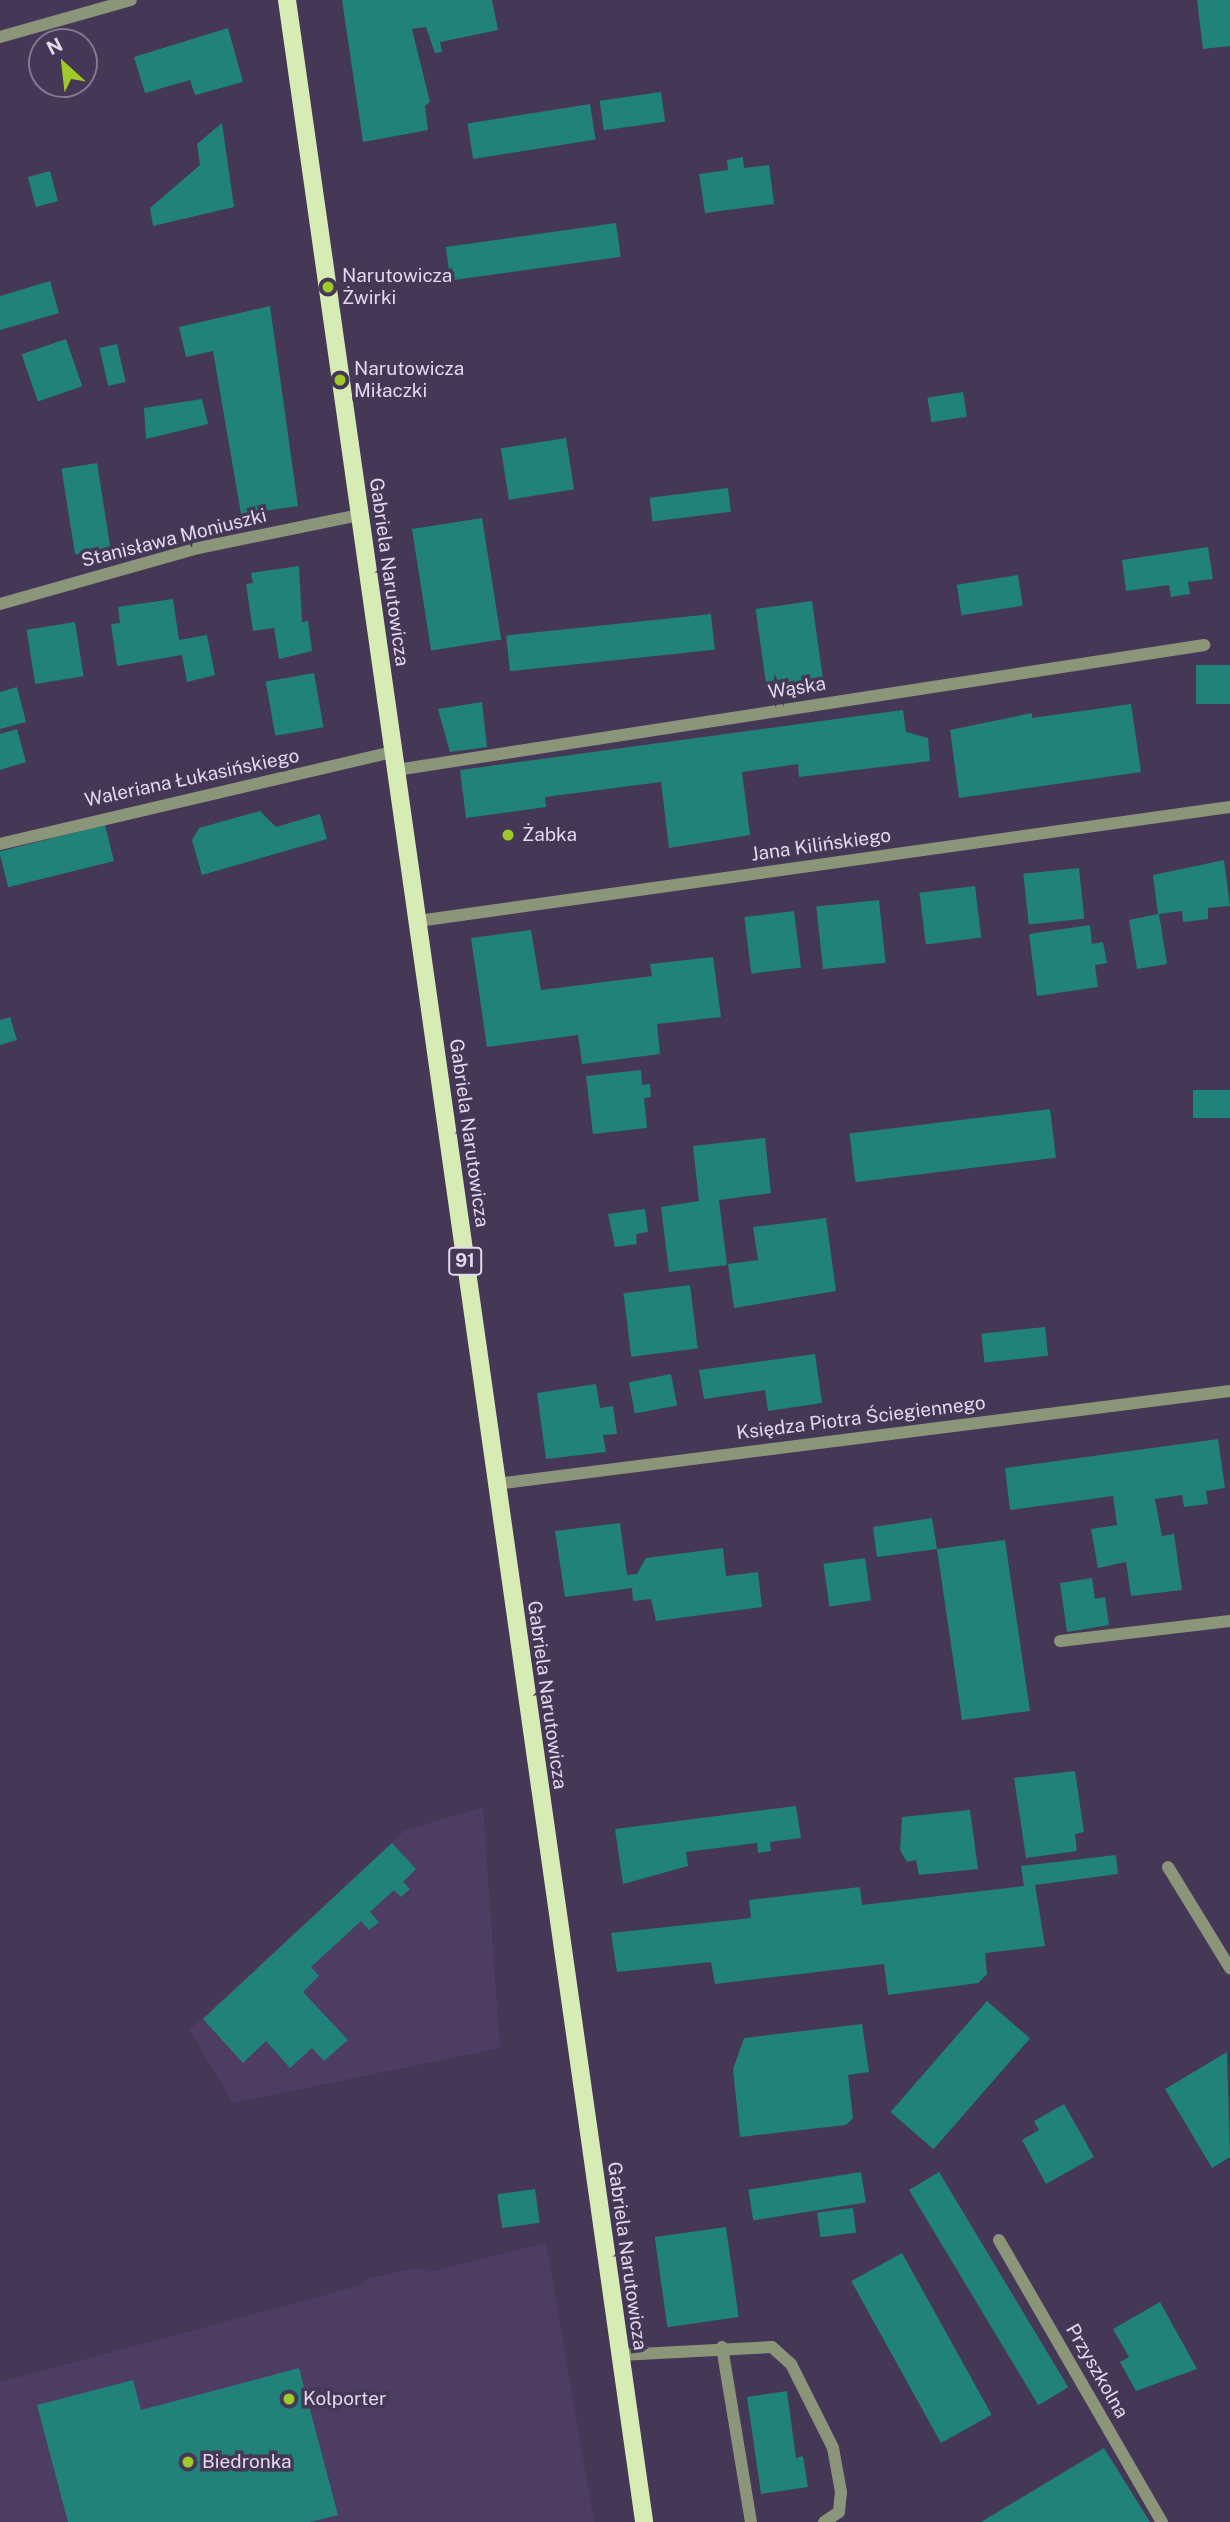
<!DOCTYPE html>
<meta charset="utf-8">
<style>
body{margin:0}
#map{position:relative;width:1230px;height:2522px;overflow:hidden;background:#453756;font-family:"Public Sans",sans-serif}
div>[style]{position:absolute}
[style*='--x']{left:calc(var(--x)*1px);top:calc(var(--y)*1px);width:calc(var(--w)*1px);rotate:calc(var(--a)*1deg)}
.built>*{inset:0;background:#4e3d63}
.building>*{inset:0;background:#208278;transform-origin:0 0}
.minor>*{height:12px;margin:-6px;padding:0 6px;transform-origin:6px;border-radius:6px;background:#8b957a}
.major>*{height:18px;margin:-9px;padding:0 9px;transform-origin:9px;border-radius:9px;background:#d7ebb4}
.dots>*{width:19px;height:19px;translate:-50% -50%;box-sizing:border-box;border:4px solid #453756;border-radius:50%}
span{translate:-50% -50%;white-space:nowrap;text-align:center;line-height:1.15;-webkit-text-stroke:7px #453756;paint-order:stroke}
.shield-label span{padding:2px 5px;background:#453756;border:2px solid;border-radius:5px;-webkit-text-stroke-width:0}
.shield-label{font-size:18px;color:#e1d9ec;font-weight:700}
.poi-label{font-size:19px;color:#e1d9ec}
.left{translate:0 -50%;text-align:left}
.street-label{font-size:19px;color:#e1d9ec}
.north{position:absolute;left:28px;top:28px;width:70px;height:70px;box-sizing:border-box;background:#453756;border:2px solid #837892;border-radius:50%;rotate:333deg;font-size:19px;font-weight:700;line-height:28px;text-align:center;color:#e1d9ec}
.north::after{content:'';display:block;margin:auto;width:24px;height:32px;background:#9fca2c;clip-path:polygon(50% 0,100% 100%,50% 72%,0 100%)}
</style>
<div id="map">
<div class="built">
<i style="clip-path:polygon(483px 1807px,500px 2048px,233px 2103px,189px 2030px,404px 1831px)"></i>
<i style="clip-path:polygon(546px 2243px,594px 2522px,0 2522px,0 2382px,359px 2286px,370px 2278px,417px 2268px,430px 2272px)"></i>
</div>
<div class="building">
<i style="clip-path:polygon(342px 0,492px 0,498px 30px,440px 42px,442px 52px,435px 53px,426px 27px,412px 29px,430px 102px,425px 106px,428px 130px,363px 142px)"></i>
<i style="clip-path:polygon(1197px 0,1230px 0,1230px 46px,1203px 49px)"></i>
<i style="clip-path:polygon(228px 28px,243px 82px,195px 95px,190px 80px,145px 93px,134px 57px)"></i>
<i style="left:661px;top:92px;width:30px;height:62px;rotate:82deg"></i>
<i style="left:590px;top:104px;width:36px;height:124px;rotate:81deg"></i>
<i style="clip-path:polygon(222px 123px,234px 207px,153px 226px,150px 208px,200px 165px,197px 144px)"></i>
<i style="clip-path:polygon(743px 157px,744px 168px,769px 165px,774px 204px,705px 213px,699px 174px,728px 170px,727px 160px)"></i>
<i style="left:50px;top:171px;width:31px;height:23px;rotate:75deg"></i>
<i style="left:616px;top:223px;width:34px;height:172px;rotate:82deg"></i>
<i style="clip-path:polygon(50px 281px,59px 313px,0 330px,0 296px)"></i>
<i style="clip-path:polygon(270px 306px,298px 506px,241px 514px,213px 351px,186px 357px,179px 327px)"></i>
<i style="left:66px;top:339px;width:50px;height:47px;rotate:71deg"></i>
<i style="left:117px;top:344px;width:39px;height:18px;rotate:77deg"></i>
<i style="left:963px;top:392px;width:25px;height:36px;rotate:81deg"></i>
<i style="clip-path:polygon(202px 399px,208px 424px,146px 439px,144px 408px)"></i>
<i style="left:566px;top:438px;width:52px;height:66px;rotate:81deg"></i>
<i style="left:97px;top:463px;width:87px;height:36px;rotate:81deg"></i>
<i style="left:728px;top:488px;width:24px;height:79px;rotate:83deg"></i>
<i style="left:482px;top:518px;width:123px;height:71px;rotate:81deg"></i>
<i style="clip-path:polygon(1208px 547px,1213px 579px,1188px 582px,1190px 594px,1171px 597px,1169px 585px,1126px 591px,1122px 560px)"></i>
<i style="clip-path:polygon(299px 566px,302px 622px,308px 621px,312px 651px,279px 659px,274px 628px,253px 631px,246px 584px,253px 583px,251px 573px)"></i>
<i style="left:1018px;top:575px;width:31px;height:62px;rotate:81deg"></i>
<i style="clip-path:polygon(173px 599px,179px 640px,207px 635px,215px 675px,187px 682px,182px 655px,117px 666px,111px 624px,120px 623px,118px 607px)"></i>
<i style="left:812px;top:601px;width:85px;height:57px;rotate:82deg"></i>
<i style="left:711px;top:614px;width:36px;height:206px;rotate:84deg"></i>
<i style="left:75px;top:622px;width:55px;height:49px;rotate:81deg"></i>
<i style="left:1230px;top:665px;width:39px;height:34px;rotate:90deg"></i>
<i style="left:314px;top:673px;width:55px;height:49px;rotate:80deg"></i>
<i style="clip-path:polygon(17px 687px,26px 722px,0 729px,0 692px)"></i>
<i style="clip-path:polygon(482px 702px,487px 747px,450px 752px,438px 709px)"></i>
<i style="clip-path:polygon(1131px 704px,1141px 772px,959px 798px,950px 730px,1032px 713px,1032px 718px)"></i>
<i style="clip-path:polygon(903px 710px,906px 732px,928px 738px,930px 761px,799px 777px,798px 764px,742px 772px,750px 835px,669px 848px,661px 782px,545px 797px,546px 807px,466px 818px,460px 770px)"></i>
<i style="clip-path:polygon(17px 729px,26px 762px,0 770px,0 734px)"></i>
<i style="clip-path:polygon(260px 811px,276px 827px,320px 814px,327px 839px,202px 875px,192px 840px,199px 828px)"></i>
<i style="left:105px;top:825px;width:37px;height:109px;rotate:76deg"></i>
<i style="clip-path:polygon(1224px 860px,1230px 906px,1208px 908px,1208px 919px,1183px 922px,1182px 911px,1159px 914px,1167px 964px,1137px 969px,1129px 920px,1158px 914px,1153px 875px)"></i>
<i style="left:1079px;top:868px;width:51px;height:56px;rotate:84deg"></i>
<i style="left:975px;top:886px;width:52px;height:56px;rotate:83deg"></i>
<i style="left:879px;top:900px;width:63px;height:63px;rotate:84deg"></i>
<i style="left:794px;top:911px;width:57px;height:50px;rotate:83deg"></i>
<i style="clip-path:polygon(1090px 925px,1092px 944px,1103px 942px,1107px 963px,1095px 965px,1098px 987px,1037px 996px,1029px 934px)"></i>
<i style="clip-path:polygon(531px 930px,541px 990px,652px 976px,650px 964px,713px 957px,721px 1017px,657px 1024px,660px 1054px,582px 1064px,578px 1035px,487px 1047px,471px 938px)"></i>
<i style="clip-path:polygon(10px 1017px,17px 1040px,0 1045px,0 1020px)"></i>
<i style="clip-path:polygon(641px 1070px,642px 1085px,650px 1084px,651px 1097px,644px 1098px,647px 1128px,593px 1134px,586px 1076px)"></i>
<i style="left:1230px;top:1090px;width:28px;height:37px;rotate:90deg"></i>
<i style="left:1050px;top:1109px;width:49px;height:202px;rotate:83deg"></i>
<i style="clip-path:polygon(765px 1138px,771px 1193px,719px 1200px,727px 1265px,669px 1272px,661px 1207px,699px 1201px,693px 1146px)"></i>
<i style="clip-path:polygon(645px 1209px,648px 1232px,636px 1234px,637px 1244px,615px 1247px,608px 1214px)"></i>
<i style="clip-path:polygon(826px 1218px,836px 1291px,734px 1308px,728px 1264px,758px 1260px,753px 1227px)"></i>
<i style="left:690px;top:1285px;width:64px;height:67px;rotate:83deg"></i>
<i style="left:1045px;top:1327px;width:29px;height:64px;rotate:84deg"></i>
<i style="clip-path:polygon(815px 1354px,822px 1403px,768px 1411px,765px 1390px,704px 1399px,699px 1370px)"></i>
<i style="left:671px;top:1374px;width:32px;height:43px;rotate:79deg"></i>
<i style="clip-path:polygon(596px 1384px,600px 1408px,613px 1406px,617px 1434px,603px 1435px,606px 1452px,546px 1459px,537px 1393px)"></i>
<i style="clip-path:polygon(1218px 1439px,1225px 1488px,1206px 1491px,1208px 1504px,1184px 1507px,1182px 1495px,1155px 1499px,1162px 1536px,1174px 1534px,1182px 1590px,1131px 1596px,1126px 1562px,1098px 1568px,1091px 1529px,1117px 1525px,1113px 1496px,1010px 1510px,1005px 1468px)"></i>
<i style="clip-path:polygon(932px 1518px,937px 1549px,1005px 1540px,1030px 1711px,962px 1720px,937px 1549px,877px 1557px,873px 1527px)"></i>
<i style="clip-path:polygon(620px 1523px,627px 1575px,637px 1574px,646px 1558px,723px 1548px,726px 1576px,758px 1572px,762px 1607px,656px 1621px,651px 1599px,633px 1601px,632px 1588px,565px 1597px,555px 1531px)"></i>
<i style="left:865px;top:1558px;width:43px;height:42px;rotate:82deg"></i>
<i style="clip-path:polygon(1092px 1578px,1095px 1599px,1105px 1597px,1109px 1625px,1067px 1632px,1060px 1583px)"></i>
<i style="clip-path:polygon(1075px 1771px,1084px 1832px,1075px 1834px,1077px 1851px,1026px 1858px,1014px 1778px)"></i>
<i style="clip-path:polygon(796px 1806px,801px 1838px,770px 1842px,771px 1851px,758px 1853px,757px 1843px,686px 1852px,688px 1866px,623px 1884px,615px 1829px)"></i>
<i style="clip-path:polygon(970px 1810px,978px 1869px,919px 1875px,916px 1860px,907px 1862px,900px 1850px,902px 1817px)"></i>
<i style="clip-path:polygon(392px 1843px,416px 1869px,403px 1882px,410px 1889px,401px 1897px,394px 1890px,370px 1912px,379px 1922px,369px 1930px,361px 1921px,311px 1967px,319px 1976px,303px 1992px,348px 2040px,324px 2061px,312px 2048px,290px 2068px,266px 2041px,243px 2063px,203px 2019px)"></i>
<i style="clip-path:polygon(1116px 1855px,1118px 1874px,1035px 1885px,1045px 1946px,985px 1953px,987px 1974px,978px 1983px,888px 1995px,884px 1964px,715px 1984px,711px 1962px,617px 1972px,611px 1933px,751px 1918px,749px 1900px,860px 1887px,862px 1905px,1024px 1886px,1021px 1866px)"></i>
<i style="left:987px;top:2001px;width:57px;height:147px;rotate:41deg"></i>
<i style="clip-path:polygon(862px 2024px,869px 2072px,848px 2075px,853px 2118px,846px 2125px,740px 2137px,733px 2069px,744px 2038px)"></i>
<i style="clip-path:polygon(1227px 2052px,1230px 2157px,1212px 2168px,1165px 2089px)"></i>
<i style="clip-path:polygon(1064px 2104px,1094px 2157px,1046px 2184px,1022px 2140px,1039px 2130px,1034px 2121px)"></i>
<i style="left:861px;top:2172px;width:31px;height:114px;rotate:81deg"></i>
<i style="left:939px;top:2172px;width:251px;height:35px;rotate:59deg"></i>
<i style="left:535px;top:2189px;width:34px;height:38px;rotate:82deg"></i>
<i style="left:853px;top:2208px;width:25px;height:36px;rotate:83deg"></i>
<i style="left:726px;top:2227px;width:91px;height:72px;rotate:82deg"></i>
<i style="left:902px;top:2253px;width:185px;height:58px;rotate:61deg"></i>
<i style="clip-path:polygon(1160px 2302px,1197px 2369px,1136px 2391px,1120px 2362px,1129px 2357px,1113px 2329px)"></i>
<i style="clip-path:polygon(299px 2368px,338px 2515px,310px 2522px,68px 2522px,37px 2405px,133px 2380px,141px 2410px)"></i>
<i style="clip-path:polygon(787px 2391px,796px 2458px,803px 2456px,808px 2487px,761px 2494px,747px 2397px)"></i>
<i style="clip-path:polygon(1104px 2448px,1150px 2522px,981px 2522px,1074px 2466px)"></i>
</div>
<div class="minor">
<i style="--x:0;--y:37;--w:136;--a:-15.8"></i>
<i style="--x:0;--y:604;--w:206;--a:-15.8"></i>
<i style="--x:198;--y:548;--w:164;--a:-11.6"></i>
<i style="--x:396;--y:770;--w:818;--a:-8.79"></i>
<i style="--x:0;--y:844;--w:404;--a:-13.2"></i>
<i style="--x:418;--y:921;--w:820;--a:-7.99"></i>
<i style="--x:496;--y:1484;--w:740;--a:-7.22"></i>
<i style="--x:1060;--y:1641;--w:171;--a:-6.7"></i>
<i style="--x:1168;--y:1867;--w:119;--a:58.5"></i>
<i style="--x:999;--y:2240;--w:326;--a:60"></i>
<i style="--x:722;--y:2347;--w:177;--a:80.6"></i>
<i style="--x:620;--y:2355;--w:152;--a:-3"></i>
<i style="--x:772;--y:2347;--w:25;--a:42"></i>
<i style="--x:791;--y:2364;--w:94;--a:63.4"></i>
<i style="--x:833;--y:2448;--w:45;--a:79.7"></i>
<i style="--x:841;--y:2492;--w:20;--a:96"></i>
<i style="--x:839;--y:2512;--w:18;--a:146"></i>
</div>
<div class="major">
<i style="--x:287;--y:0;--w:2547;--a:81.94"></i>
</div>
<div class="dots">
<i style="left:328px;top:287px;background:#9fca2c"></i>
<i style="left:340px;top:380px;background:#9fca2c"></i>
<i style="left:508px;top:835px;background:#9fca2c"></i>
<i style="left:289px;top:2399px;background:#9fca2c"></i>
<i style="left:188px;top:2462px;background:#9fca2c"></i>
</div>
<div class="shield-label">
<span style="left:465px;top:1261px">91</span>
</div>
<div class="poi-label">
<span class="left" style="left:342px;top:287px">Narutowicza<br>Żwirki</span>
<span class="left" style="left:354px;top:380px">Narutowicza<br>Miłaczki</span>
<span class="left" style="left:522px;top:835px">Żabka</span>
<span class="left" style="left:303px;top:2399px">Kolporter</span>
<span class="left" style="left:202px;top:2462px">Biedronka</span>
</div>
<div class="street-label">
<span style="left:174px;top:538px;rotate:-14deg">Stanisława Moniuszki</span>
<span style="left:389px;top:572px;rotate:82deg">Gabriela Narutowicza</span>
<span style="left:797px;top:688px;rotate:-9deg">Wąska</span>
<span style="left:192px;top:778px;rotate:-12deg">Waleriana Łukasińskiego</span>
<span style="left:821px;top:845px;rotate:-8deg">Jana Kilińskiego</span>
<span style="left:469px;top:1133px;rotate:82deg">Gabriela Narutowicza</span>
<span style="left:861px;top:1418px;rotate:-7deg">Księdza Piotra Ściegiennego</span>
<span style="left:547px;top:1695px;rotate:82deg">Gabriela Narutowicza</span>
<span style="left:627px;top:2256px;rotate:82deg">Gabriela Narutowicza</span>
<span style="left:1097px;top:2371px;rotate:60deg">Przyszkolna</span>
</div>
<div class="north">N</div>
</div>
